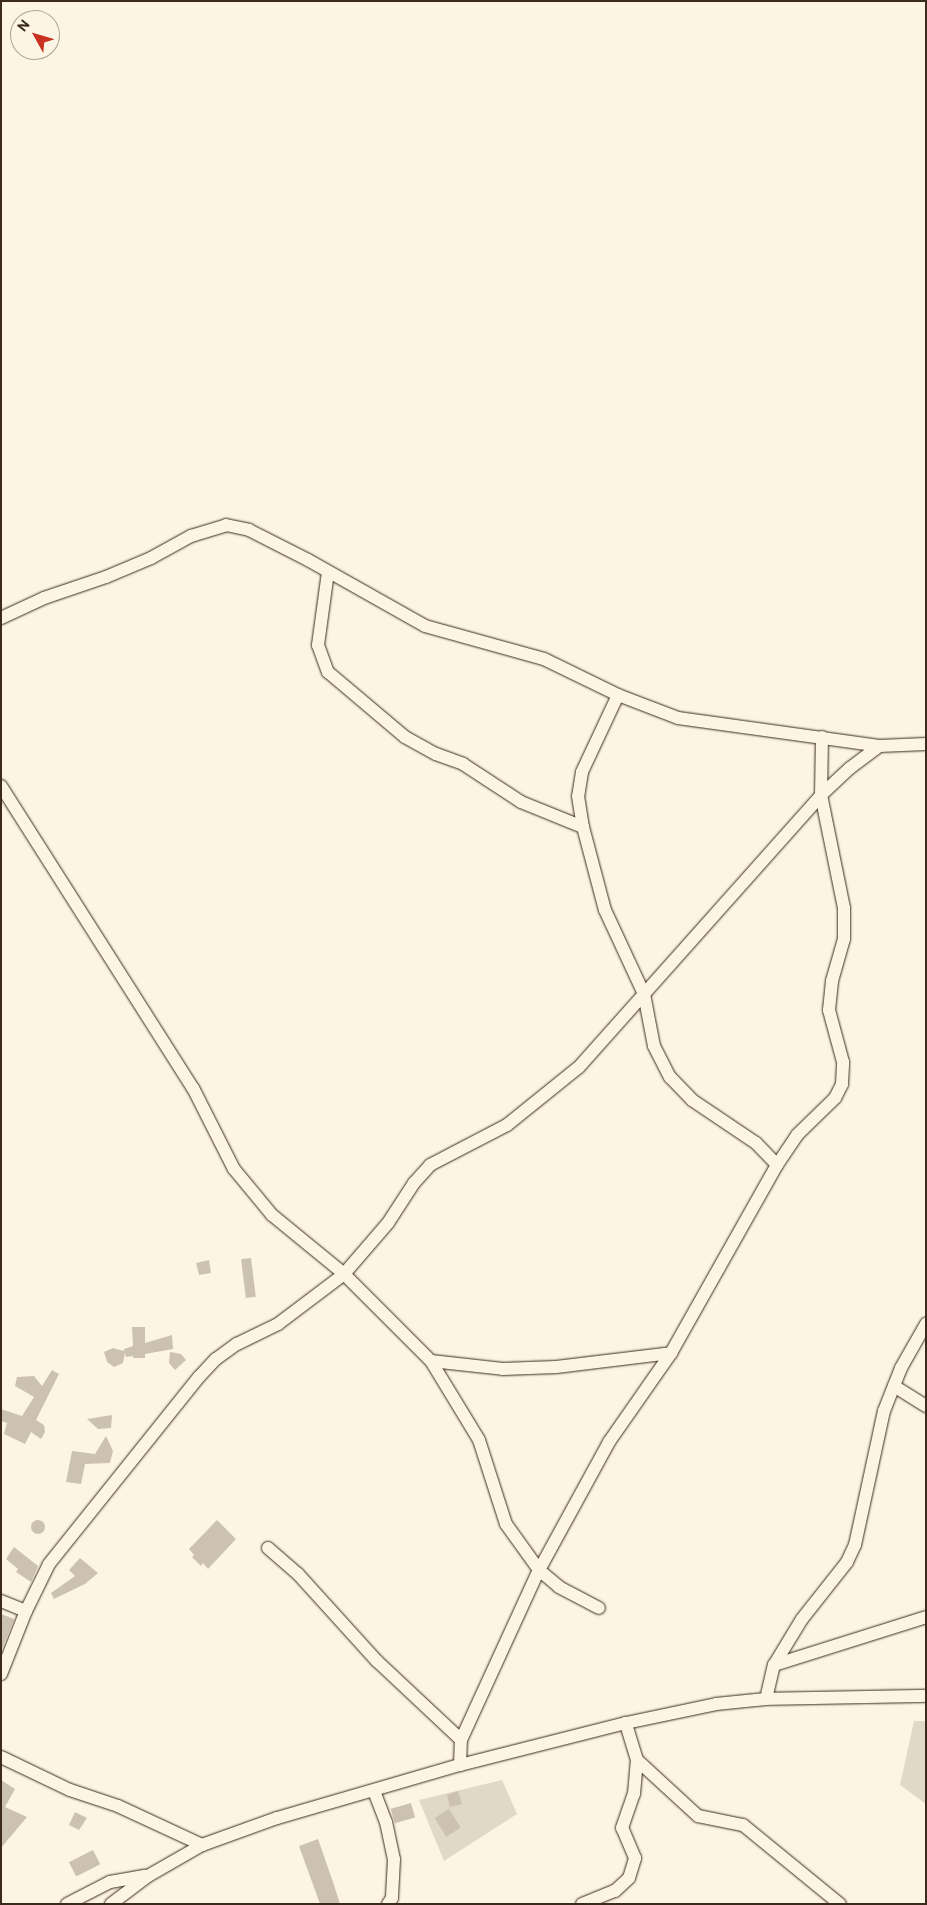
<!DOCTYPE html>
<style>
body{margin:0}
#map{position:relative;width:927px;height:1905px;overflow:hidden;background:#fcf5e5;font-family:"Balsamiq Sans",sans-serif}
div>[style]{position:absolute}
[style*='--x']{left:calc(var(--x)*1px);top:calc(var(--y)*1px);width:calc(var(--w)*1px);rotate:calc(var(--a)*1deg)}
.green>*{inset:0;background:#e0d8c8}
.building>*{inset:0;background:#ccc2b3;transform-origin:0 0}
.round{border-radius:50%}
.roads{filter:drop-shadow(0 0 1px #3b2a1e) drop-shadow(0 0 1px #3b2a1e)}
.minor>*{height:12px;margin:-6px;padding:0 6px;transform-origin:6px;border-radius:6px;background:#fcf5e5}
span{translate:-50% -50%;white-space:nowrap;text-align:center;line-height:1.15;-webkit-text-stroke:4px #fcf5e5;paint-order:stroke}
.frame{position:absolute;inset:0;border:2px solid #3b2a1e;pointer-events:none}
.north{position:absolute;left:10px;top:10px;width:50px;height:50px;box-sizing:border-box;background:#fcf5e5;border:1px solid #afa495;border-radius:50%;rotate:309deg;font-size:14px;font-weight:700;line-height:20px;text-align:center;color:#3b2a1e}
.north::after{content:'';display:block;margin:auto;width:18px;height:22px;background:#c8321e;clip-path:polygon(50% 0,100% 100%,50% 72%,0 100%)}
</style>
<div id="map">
<div class="green">
<i style="clip-path:polygon(914px 1721px,926px 1721px,926px 1804px,900px 1785px)"></i>
<i style="clip-path:polygon(502px 1780px,517px 1814px,444px 1861px,419px 1800px)"></i>
</div>
<div class="building">
<i style="left:251px;top:1258px;width:39px;height:10px;rotate:83deg"></i>
<i style="clip-path:polygon(209px 1260px,211px 1273px,199px 1275px,196px 1263px)"></i>
<i style="clip-path:polygon(132px 1327px,145px 1327px,145px 1343px,172px 1335px,173px 1349px,145px 1354px,145px 1358px,133px 1358px,133px 1356px,126px 1357px,125px 1353px,123px 1363px,114px 1367px,107px 1362px,104px 1352px,113px 1348px,124px 1351px,124px 1349px,133px 1346px)"></i>
<i style="clip-path:polygon(170px 1352px,181px 1354px,186px 1360px,175px 1370px,169px 1363px)"></i>
<i style="clip-path:polygon(52px 1370px,59px 1374px,36px 1420px,44px 1425px,45px 1432px,41px 1439px,31px 1432px,25px 1444px,4px 1434px,7px 1423px,1px 1421px,1px 1409px,22px 1416px,34px 1397px,15px 1386px,17px 1377px,34px 1376px,42px 1386px)"></i>
<i style="clip-path:polygon(112px 1415px,111px 1428px,98px 1429px,87px 1419px)"></i>
<i style="clip-path:polygon(106px 1436px,113px 1451px,110px 1463px,85px 1464px,81px 1484px,66px 1482px,72px 1451px,95px 1454px)"></i>
<i class="round" style="left:31px;top:1520px;width:14px;height:14px"></i>
<i style="clip-path:polygon(217px 1520px,236px 1539px,208px 1569px,203px 1563px,201px 1566px,192px 1557px,194px 1555px,189px 1549px)"></i>
<i style="clip-path:polygon(14px 1547px,38px 1566px,31px 1582px,16px 1572px,18px 1569px,6px 1559px)"></i>
<i style="clip-path:polygon(80px 1558px,98px 1573px,85px 1584px,54px 1599px,51px 1593px,75px 1576px,69px 1570px)"></i>
<i style="clip-path:polygon(1px 1614px,14px 1619px,1px 1651px)"></i>
<i style="clip-path:polygon(1px 1780px,15px 1789px,5px 1807px,27px 1817px,1px 1848px)"></i>
<i style="clip-path:polygon(458px 1791px,462px 1804px,450px 1807px,447px 1795px)"></i>
<i style="left:411px;top:1803px;width:15px;height:21px;rotate:74deg"></i>
<i style="left:449px;top:1809px;width:22px;height:17px;rotate:58deg"></i>
<i style="clip-path:polygon(75px 1812px,87px 1818px,79px 1830px,69px 1825px)"></i>
<i style="clip-path:polygon(318px 1839px,334px 1885px,340px 1904px,320px 1904px,299px 1846px)"></i>
<i style="left:93px;top:1850px;width:16px;height:27px;rotate:63deg"></i>
</div>
<div class="roads">
<div class="minor">
<i style="--x:328;--y:572;--w:74;--a:97.8"></i>
<i style="--x:318;--y:645;--w:29;--a:70"></i>
<i style="--x:328;--y:672;--w:101;--a:40.2"></i>
<i style="--x:405;--y:737;--w:35;--a:29"></i>
<i style="--x:436;--y:754;--w:29;--a:20"></i>
<i style="--x:463;--y:764;--w:69;--a:33.2"></i>
<i style="--x:521;--y:802;--w:67;--a:22"></i>
<i style="--x:1;--y:618;--w:47;--a:-24.9"></i>
<i style="--x:44;--y:598;--w:65;--a:-18.7"></i>
<i style="--x:106;--y:577;--w:49;--a:-22.9"></i>
<i style="--x:151;--y:558;--w:46;--a:-28.8"></i>
<i style="--x:191;--y:536;--w:37;--a:-17"></i>
<i style="--x:226;--y:525;--w:24;--a:12"></i>
<i style="--x:249;--y:530;--w:66;--a:27"></i>
<i style="--x:308;--y:560;--w:134;--a:29.4"></i>
<i style="--x:425;--y:626;--w:123;--a:15.5"></i>
<i style="--x:544;--y:659;--w:82;--a:25.9"></i>
<i style="--x:618;--y:695;--w:64;--a:21"></i>
<i style="--x:678;--y:718;--w:203;--a:7.9"></i>
<i style="--x:879;--y:746;--w:47;--a:-2.4"></i>
<i style="--x:618;--y:695;--w:85;--a:115.1"></i>
<i style="--x:582;--y:772;--w:24;--a:99"></i>
<i style="--x:578;--y:796;--w:31;--a:81"></i>
<i style="--x:583;--y:827;--w:86;--a:75.2"></i>
<i style="--x:605;--y:910;--w:93;--a:65.1"></i>
<i style="--x:644;--y:994;--w:53;--a:79.1"></i>
<i style="--x:654;--y:1046;--w:35;--a:63"></i>
<i style="--x:670;--y:1077;--w:32;--a:46"></i>
<i style="--x:692;--y:1100;--w:77;--a:33.9"></i>
<i style="--x:756;--y:1143;--w:30;--a:46"></i>
<i style="--x:1;--y:786;--w:358;--a:57.6"></i>
<i style="--x:193;--y:1088;--w:91;--a:63.2"></i>
<i style="--x:234;--y:1169;--w:60;--a:50.4"></i>
<i style="--x:272;--y:1215;--w:93;--a:39.3"></i>
<i style="--x:344;--y:1274;--w:123;--a:45"></i>
<i style="--x:431;--y:1361;--w:92;--a:58.7"></i>
<i style="--x:479;--y:1440;--w:88;--a:72.2"></i>
<i style="--x:506;--y:1524;--w:57;--a:54.3"></i>
<i style="--x:539;--y:1570;--w:26;--a:40"></i>
<i style="--x:559;--y:1587;--w:45;--a:27.7"></i>
<i style="--x:431;--y:1361;--w:72;--a:6.3"></i>
<i style="--x:503;--y:1369;--w:53;--a:-2.2"></i>
<i style="--x:556;--y:1367;--w:116;--a:-6.9"></i>
<i style="--x:894;--y:1386;--w:38;--a:32"></i>
<i style="--x:268;--y:1548;--w:40;--a:41"></i>
<i style="--x:298;--y:1574;--w:118;--a:47.8"></i>
<i style="--x:377;--y:1661;--w:115;--a:43.2"></i>
<i style="--x:1;--y:1601;--w:27;--a:22"></i>
<i style="--x:774;--y:1665;--w:159;--a:-17.5"></i>
<i style="--x:1;--y:1674;--w:68;--a:-68.4"></i>
<i style="--x:26;--y:1611;--w:52;--a:-63.9"></i>
<i style="--x:49;--y:1564;--w:240;--a:-51.3"></i>
<i style="--x:199;--y:1377;--w:25;--a:-47"></i>
<i style="--x:216;--y:1359;--w:26;--a:-36"></i>
<i style="--x:237;--y:1344;--w:46;--a:-26"></i>
<i style="--x:278;--y:1324;--w:83;--a:-37.1"></i>
<i style="--x:344;--y:1274;--w:67;--a:-49.2"></i>
<i style="--x:388;--y:1223;--w:48;--a:-57"></i>
<i style="--x:414;--y:1183;--w:24;--a:-48"></i>
<i style="--x:430;--y:1165;--w:87;--a:-27.5"></i>
<i style="--x:507;--y:1125;--w:92;--a:-38.9"></i>
<i style="--x:579;--y:1067;--w:364;--a:-48.3"></i>
<i style="--x:821;--y:795;--w:40;--a:-43"></i>
<i style="--x:850;--y:768;--w:36;--a:-37"></i>
<i style="--x:766;--y:1699;--w:35;--a:-77"></i>
<i style="--x:774;--y:1665;--w:54;--a:-58.7"></i>
<i style="--x:802;--y:1619;--w:73;--a:-51.7"></i>
<i style="--x:847;--y:1562;--w:19;--a:-65"></i>
<i style="--x:855;--y:1545;--w:137;--a:-77.8"></i>
<i style="--x:884;--y:1411;--w:46;--a:-68.4"></i>
<i style="--x:901;--y:1368;--w:51;--a:-60.4"></i>
<i style="--x:1;--y:1757;--w:76;--a:25.6"></i>
<i style="--x:70;--y:1790;--w:51;--a:18.4"></i>
<i style="--x:118;--y:1806;--w:93;--a:24.9"></i>
<i style="--x:637;--y:1760;--w:83;--a:42.6"></i>
<i style="--x:698;--y:1816;--w:46;--a:11.3"></i>
<i style="--x:743;--y:1825;--w:125;--a:39.2"></i>
<i style="--x:460;--y:1765;--w:25;--a:-88"></i>
<i style="--x:461;--y:1740;--w:187;--a:-65.4"></i>
<i style="--x:539;--y:1570;--w:146;--a:-61.3"></i>
<i style="--x:609;--y:1442;--w:108;--a:-55.1"></i>
<i style="--x:671;--y:1353;--w:216;--a:-60.6"></i>
<i style="--x:777;--y:1165;--w:36;--a:-56"></i>
<i style="--x:797;--y:1135;--w:53;--a:-44.2"></i>
<i style="--x:835;--y:1098;--w:16;--a:-63"></i>
<i style="--x:842;--y:1084;--w:22;--a:-87"></i>
<i style="--x:843;--y:1062;--w:54;--a:-105.1"></i>
<i style="--x:829;--y:1010;--w:29;--a:-84"></i>
<i style="--x:832;--y:981;--w:44;--a:-74.1"></i>
<i style="--x:844;--y:939;--w:31;--a:-90"></i>
<i style="--x:844;--y:908;--w:115;--a:-101.5"></i>
<i style="--x:821;--y:795;--w:58;--a:-89"></i>
<i style="--x:374;--y:1791;--w:33;--a:69"></i>
<i style="--x:386;--y:1822;--w:38;--a:78"></i>
<i style="--x:394;--y:1859;--w:39;--a:93"></i>
<i style="--x:392;--y:1898;--w:7;--a:124"></i>
<i style="--x:67;--y:1904;--w:48;--a:-27.1"></i>
<i style="--x:110;--y:1882;--w:36;--a:-10"></i>
<i style="--x:111;--y:1904;--w:46;--a:-37.1"></i>
<i style="--x:148;--y:1876;--w:62;--a:-29.9"></i>
<i style="--x:202;--y:1845;--w:80;--a:-19.8"></i>
<i style="--x:277;--y:1818;--w:191;--a:-16.2"></i>
<i style="--x:460;--y:1765;--w:171;--a:-14.2"></i>
<i style="--x:626;--y:1723;--w:92;--a:-11.9"></i>
<i style="--x:716;--y:1704;--w:50;--a:-5.7"></i>
<i style="--x:766;--y:1699;--w:160;--a:-1.1"></i>
<i style="--x:582;--y:1904;--w:35;--a:-22"></i>
<i style="--x:615;--y:1891;--w:19;--a:-43"></i>
<i style="--x:629;--y:1878;--w:21;--a:-73"></i>
<i style="--x:635;--y:1858;--w:33;--a:-113"></i>
<i style="--x:622;--y:1828;--w:36;--a:-71"></i>
<i style="--x:634;--y:1794;--w:34;--a:-85"></i>
<i style="--x:637;--y:1760;--w:39;--a:-107"></i>
</div>
</div>
<div class="frame"></div>
<div class="north">N</div>
</div>
